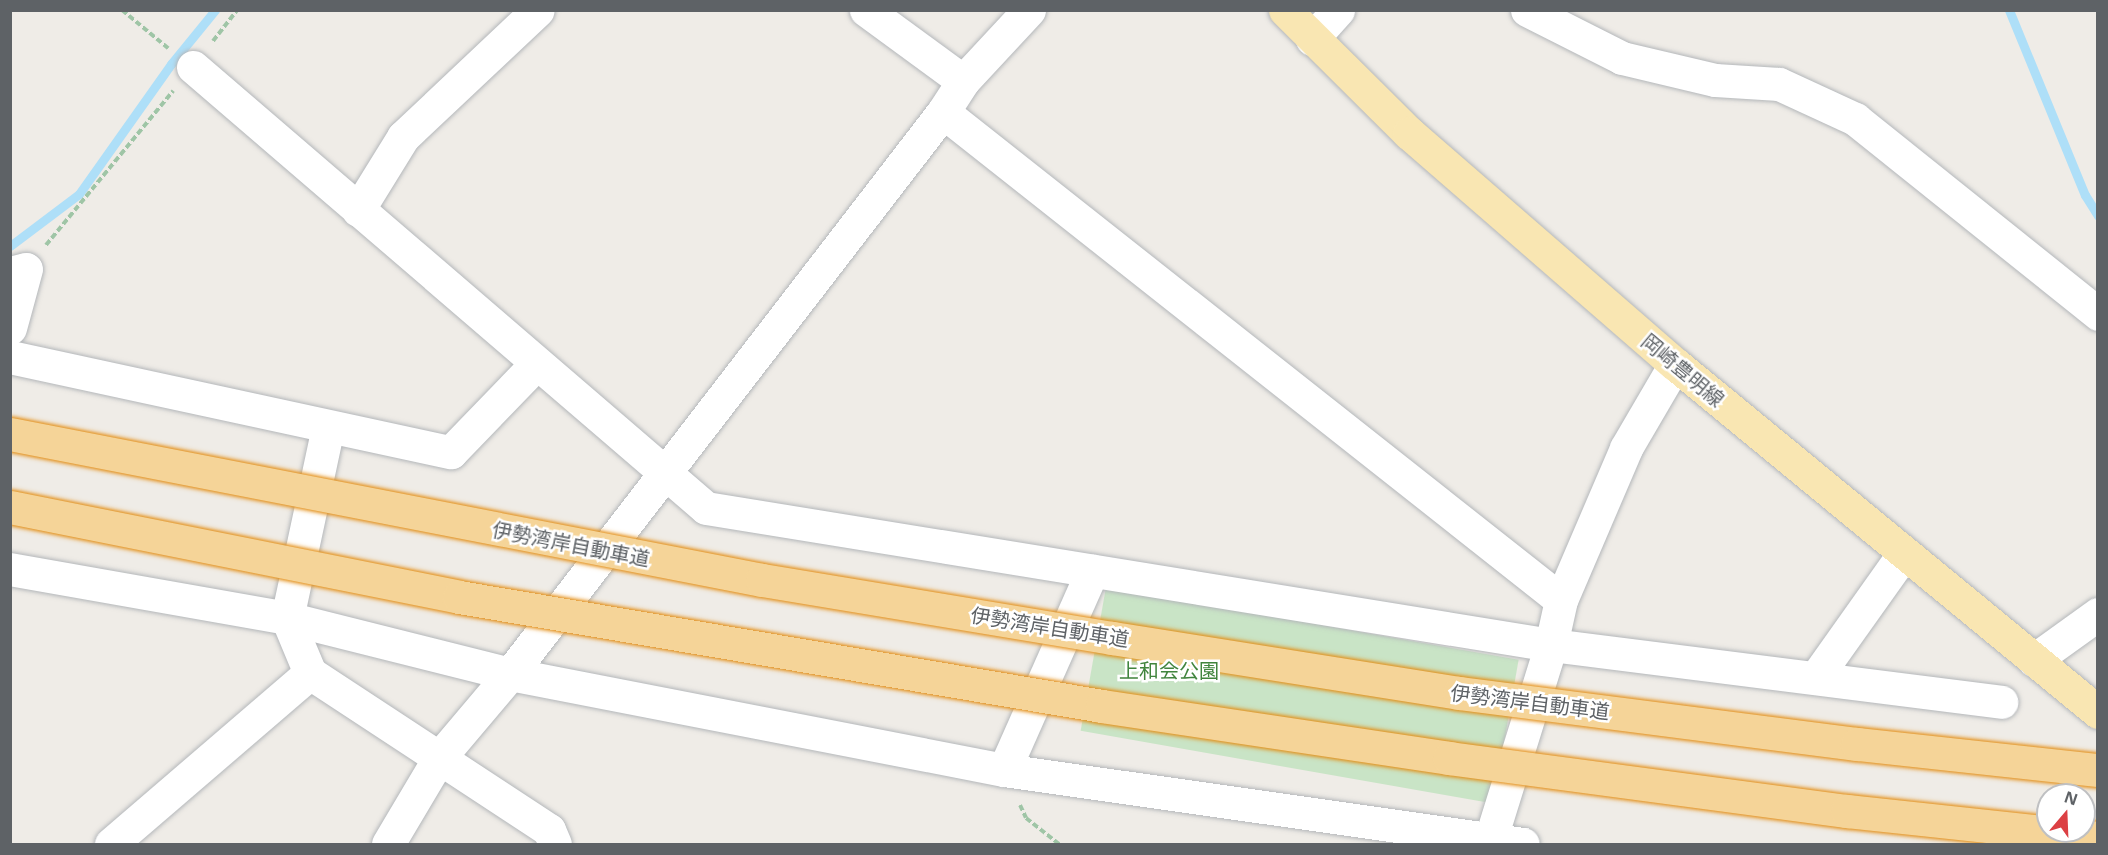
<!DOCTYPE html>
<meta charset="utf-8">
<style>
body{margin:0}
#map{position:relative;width:2108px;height:855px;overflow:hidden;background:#efece7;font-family:"Noto Sans","Noto Sans JP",sans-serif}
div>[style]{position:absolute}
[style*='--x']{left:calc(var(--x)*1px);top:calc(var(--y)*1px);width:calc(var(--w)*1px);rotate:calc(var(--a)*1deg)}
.green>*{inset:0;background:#c9e4c6;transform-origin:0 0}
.stream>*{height:9px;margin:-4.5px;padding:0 4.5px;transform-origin:4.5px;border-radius:4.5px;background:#aedff8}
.path>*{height:4px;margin-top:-2px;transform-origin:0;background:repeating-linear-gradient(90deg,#9fc5a6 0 6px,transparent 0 9px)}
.roads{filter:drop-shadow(0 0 2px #b4b7ba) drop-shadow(0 0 2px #b4b7ba)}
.minor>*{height:33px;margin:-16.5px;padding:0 16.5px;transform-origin:16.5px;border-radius:16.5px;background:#fff}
.major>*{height:33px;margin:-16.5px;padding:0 16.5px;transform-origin:16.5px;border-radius:16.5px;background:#f9e6b2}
.bridges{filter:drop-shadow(0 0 2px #e38d13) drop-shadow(0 0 2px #e38d13)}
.highway-bridge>*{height:33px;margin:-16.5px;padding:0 16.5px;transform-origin:16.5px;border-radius:16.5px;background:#f5d498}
span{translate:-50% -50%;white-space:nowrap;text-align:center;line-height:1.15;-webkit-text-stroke:5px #fff;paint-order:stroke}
.street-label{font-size:20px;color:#5e6266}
.park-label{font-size:20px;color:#41853e}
.frame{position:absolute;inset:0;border:12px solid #5e6266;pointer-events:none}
.north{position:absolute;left:2036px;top:783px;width:60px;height:60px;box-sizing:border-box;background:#fff;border:2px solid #bfc0c2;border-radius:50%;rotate:19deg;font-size:16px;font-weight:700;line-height:24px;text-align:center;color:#5e6266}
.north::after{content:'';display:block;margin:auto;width:21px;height:27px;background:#dc4044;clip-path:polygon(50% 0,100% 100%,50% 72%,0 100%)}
</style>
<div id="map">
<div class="green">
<i style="left:1106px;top:587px;width:419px;height:146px;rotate:10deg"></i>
</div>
<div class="stream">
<i style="--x:2009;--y:10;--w:200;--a:67.7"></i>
<i style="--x:2085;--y:195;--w:25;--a:58"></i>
<i style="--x:10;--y:246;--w:86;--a:-37"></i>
<i style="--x:79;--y:194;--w:159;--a:-54.7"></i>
<i style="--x:171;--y:64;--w:70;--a:-50.8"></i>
</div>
<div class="path">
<i style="--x:122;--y:10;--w:60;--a:39.6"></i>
<i style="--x:213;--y:41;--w:39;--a:-52"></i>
<i style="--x:46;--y:245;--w:200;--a:-50.5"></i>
<i style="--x:1020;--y:805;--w:14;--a:65"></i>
<i style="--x:1026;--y:818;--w:42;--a:38.2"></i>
</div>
<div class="roads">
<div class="minor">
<i style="--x:866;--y:10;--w:120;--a:36.2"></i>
<i style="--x:1527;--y:10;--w:106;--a:26.8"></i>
<i style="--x:1622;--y:58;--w:96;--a:13.3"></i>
<i style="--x:1715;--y:80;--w:64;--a:3.6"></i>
<i style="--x:1779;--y:84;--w:84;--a:24.7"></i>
<i style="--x:1855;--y:119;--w:312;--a:38.7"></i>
<i style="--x:1312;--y:39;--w:39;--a:-48"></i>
<i style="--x:193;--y:67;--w:676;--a:40.68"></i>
<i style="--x:706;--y:508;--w:856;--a:9.21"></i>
<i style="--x:1551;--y:645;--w:454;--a:7.2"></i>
<i style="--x:943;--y:112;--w:787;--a:38.3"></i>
<i style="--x:358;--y:210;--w:86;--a:-58.3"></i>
<i style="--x:403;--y:137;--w:185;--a:-43.3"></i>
<i style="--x:10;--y:273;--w:16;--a:-14"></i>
<i style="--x:26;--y:269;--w:61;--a:105.2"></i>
<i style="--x:10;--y:357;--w:451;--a:12.2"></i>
<i style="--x:451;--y:452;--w:122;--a:-46"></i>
<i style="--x:328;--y:427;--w:195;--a:102.1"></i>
<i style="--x:287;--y:618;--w:60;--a:67.3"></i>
<i style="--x:310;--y:673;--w:286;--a:33.3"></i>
<i style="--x:549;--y:830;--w:15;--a:67"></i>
<i style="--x:10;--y:569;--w:281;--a:10"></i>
<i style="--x:287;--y:618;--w:230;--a:14.1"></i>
<i style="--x:510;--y:674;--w:503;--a:11"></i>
<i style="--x:1004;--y:770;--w:524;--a:8.11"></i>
<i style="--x:2034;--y:660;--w:79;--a:-35.7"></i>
<i style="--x:1816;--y:677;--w:152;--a:-54.6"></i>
<i style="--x:1004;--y:770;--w:218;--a:-66.1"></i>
<i style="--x:111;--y:844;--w:262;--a:-40.7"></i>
<i style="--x:388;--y:844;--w:100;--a:-59.3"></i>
<i style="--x:439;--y:758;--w:110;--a:-49.8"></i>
<i style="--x:510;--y:674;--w:709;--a:-52.39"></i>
<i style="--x:943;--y:112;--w:37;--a:-57"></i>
<i style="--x:963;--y:81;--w:97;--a:-47.1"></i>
<i style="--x:1489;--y:844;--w:208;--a:-72.7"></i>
<i style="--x:1551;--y:645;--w:46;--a:-77.5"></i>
<i style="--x:1561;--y:600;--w:165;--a:-66.8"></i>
<i style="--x:1626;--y:448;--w:97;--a:-59.7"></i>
</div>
<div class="major">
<i style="--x:1285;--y:10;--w:175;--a:44.8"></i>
<i style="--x:1409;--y:133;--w:352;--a:41"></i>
<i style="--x:1675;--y:364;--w:548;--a:39.44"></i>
</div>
</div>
<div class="bridges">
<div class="highway-bridge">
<i style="--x:10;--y:434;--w:766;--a:10.99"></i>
<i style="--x:762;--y:580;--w:355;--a:9.4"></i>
<i style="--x:1112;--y:638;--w:351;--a:9"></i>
<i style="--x:1459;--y:693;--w:401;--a:7.3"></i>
<i style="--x:1857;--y:744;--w:242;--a:6.2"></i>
<i style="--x:10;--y:507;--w:458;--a:11.3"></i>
<i style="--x:459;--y:597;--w:652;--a:9.62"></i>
<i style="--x:1102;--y:706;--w:351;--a:8.5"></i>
<i style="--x:1449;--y:758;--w:402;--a:7.6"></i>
<i style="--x:1847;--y:811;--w:252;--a:6.1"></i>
</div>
</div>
<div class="street-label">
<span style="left:1683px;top:370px;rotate:40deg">岡崎豊明線</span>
<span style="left:571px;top:544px;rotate:11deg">伊勢湾岸自動車道</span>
<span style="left:1050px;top:627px;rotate:9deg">伊勢湾岸自動車道</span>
<span style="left:1530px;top:702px;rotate:7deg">伊勢湾岸自動車道</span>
</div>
<div class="park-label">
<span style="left:1169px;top:670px">上和会公園</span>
</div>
<div class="frame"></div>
<div class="north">N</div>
</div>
